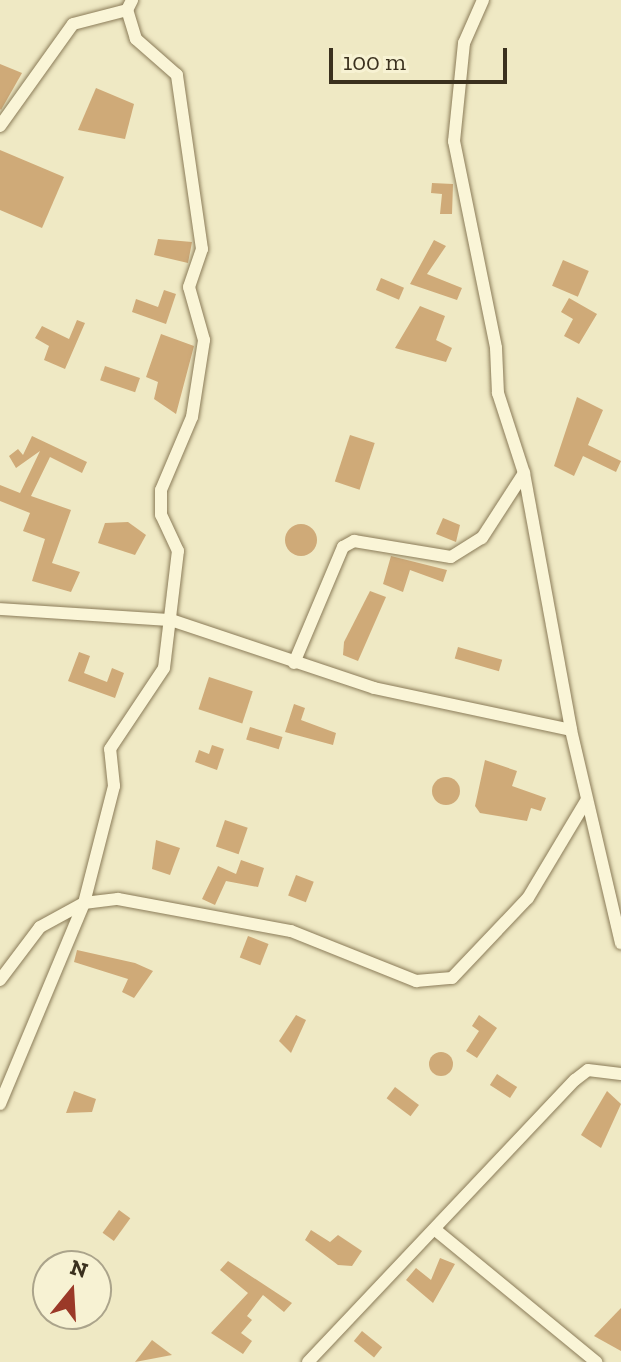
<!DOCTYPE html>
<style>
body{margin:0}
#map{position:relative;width:621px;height:1362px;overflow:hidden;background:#efe9c4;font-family:"Zilla Slab",serif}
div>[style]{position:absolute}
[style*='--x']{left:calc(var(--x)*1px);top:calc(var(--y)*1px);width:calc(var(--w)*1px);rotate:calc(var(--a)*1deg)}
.building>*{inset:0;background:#cfaa78;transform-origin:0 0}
.round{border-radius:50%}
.roads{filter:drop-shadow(0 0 2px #8b7c59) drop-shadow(0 0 2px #8b7c59)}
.minor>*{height:12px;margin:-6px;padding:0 6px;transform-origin:6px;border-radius:6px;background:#faf5d7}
span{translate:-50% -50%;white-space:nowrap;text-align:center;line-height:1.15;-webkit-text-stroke:7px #f7f2d3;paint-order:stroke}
.north{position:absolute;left:32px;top:1250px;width:80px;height:80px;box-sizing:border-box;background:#f7f2d3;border:2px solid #aba48b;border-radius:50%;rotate:18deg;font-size:22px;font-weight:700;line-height:32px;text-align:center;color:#3a301e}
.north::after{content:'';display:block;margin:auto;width:28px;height:36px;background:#9b3928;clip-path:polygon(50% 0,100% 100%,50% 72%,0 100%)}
.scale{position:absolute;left:329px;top:48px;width:178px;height:36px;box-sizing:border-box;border:4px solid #3a301e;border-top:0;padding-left:10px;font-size:24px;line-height:28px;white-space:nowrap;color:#3a301e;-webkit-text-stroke:6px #f7f2d3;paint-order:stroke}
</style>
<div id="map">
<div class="building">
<i style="clip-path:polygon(0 64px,22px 73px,1px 110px,0 109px)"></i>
<i style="clip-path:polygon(96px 88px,134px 104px,125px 139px,78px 130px)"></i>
<i style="clip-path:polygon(0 150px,64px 177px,42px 228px,0 210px)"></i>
<i style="clip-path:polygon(432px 183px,453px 184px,452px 214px,440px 214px,442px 194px,431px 193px)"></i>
<i style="clip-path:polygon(158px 239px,192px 242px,188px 263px,154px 255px)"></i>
<i style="clip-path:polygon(434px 240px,446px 246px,427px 274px,462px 288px,457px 300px,410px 284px)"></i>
<i style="left:563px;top:260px;width:28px;height:28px;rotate:23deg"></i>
<i style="left:381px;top:278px;width:25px;height:13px;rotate:23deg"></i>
<i style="clip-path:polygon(164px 290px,176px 294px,166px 324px,132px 312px,136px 299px,158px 307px)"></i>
<i style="clip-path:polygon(569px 298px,597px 314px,579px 344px,564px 336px,573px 319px,561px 312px)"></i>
<i style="clip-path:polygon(420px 306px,445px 316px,436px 340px,452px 348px,446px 362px,395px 348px)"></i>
<i style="clip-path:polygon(77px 320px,85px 323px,65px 369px,44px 360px,49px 346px,35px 338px,42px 326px,69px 339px)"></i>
<i style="clip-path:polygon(161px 334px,194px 346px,176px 414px,154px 399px,158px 382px,146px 377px)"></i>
<i style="left:105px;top:366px;width:37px;height:15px;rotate:19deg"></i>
<i style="clip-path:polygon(577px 397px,603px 410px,588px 445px,621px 461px,616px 472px,583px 456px,574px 476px,554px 466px)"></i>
<i style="left:350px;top:435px;width:26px;height:49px;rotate:18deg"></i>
<i style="clip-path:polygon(32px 436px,87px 462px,82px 473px,50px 457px,31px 496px,71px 510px,52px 563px,80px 572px,71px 592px,32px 581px,45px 539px,23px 531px,30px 513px,0 501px,0 485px,20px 493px,40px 451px,16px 468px,9px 456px,18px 449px,23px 455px)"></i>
<i style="clip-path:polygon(443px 518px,460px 525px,456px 542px,436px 534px)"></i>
<i style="clip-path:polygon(128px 522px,146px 535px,135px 555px,98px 543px,105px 523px)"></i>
<i class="round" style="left:285px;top:524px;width:32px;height:32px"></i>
<i style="clip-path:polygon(391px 556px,447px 570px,443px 582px,410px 570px,403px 592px,383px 584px)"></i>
<i style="clip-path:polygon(370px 591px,386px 597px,358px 661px,343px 655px,344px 642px)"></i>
<i style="left:458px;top:647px;width:46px;height:12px;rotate:16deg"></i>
<i style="clip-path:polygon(79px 652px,90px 656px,84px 673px,107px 682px,112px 668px,124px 673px,115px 698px,68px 681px)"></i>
<i style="left:209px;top:677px;width:46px;height:34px;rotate:18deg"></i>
<i style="clip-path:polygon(294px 704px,305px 708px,301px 720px,336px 733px,333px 745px,285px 732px)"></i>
<i style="left:250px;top:727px;width:34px;height:13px;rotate:17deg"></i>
<i style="clip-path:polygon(212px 745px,224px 749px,217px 770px,195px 762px,199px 750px,209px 754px)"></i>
<i style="clip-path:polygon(485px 760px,517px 771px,512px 786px,546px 798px,541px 811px,531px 808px,527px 821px,480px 813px,475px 806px)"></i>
<i class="round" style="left:432px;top:777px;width:28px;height:28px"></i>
<i style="left:225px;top:820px;width:24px;height:28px;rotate:19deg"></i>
<i style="clip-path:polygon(156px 840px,180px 848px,170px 875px,152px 869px)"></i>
<i style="clip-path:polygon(241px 860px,264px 868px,258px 887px,226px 881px,215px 905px,202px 899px,218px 866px,236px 874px)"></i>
<i style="left:296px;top:875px;width:19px;height:22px;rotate:21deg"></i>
<i style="left:248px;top:936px;width:22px;height:23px;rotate:21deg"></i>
<i style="clip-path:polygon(77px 950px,135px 963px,153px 971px,134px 998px,122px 992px,128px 979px,74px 962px)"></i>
<i style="clip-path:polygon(296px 1015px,306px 1020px,291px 1053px,279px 1041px)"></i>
<i style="clip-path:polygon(479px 1015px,497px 1028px,477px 1058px,466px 1051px,479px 1031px,472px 1026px)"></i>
<i class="round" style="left:429px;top:1052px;width:24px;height:24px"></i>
<i style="left:497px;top:1074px;width:24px;height:13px;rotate:33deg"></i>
<i style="left:395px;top:1087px;width:30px;height:14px;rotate:37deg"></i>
<i style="clip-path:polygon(74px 1091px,96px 1099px,92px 1112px,66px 1113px)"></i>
<i style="clip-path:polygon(607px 1091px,621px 1104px,601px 1148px,581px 1135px)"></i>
<i style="left:119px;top:1210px;width:14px;height:28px;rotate:36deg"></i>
<i style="clip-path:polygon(311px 1230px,330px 1242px,338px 1235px,362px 1251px,352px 1266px,338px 1265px,305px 1240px)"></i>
<i style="clip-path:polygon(440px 1258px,455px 1264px,433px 1303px,406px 1280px,416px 1268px,431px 1280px)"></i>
<i style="clip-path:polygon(228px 1261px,292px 1303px,284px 1312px,263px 1295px,247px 1316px,252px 1320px,241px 1333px,252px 1341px,243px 1354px,211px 1333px,248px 1293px,220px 1270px)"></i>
<i style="clip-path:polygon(621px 1308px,621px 1351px,594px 1336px)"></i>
<i style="left:362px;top:1331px;width:26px;height:13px;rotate:39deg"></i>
<i style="clip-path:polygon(152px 1340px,172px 1355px,135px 1362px)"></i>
</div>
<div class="roads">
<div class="minor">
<i style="--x:483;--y:0;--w:47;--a:113.8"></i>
<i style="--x:464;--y:43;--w:99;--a:95.8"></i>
<i style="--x:454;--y:141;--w:211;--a:78.5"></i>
<i style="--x:496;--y:348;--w:45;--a:87.5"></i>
<i style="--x:498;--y:393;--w:84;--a:72"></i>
<i style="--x:524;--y:473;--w:261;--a:79.6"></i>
<i style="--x:571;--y:730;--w:219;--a:76.8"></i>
<i style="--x:0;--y:126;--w:125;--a:-54.4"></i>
<i style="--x:73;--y:24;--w:56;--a:-14.5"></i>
<i style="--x:127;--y:10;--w:11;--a:-63"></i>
<i style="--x:0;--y:609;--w:171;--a:3.7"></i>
<i style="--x:171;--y:620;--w:214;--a:18.5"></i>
<i style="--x:374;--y:688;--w:201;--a:12"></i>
<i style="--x:294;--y:663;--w:126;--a:-67.1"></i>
<i style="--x:343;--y:547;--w:13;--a:-29"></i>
<i style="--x:354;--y:541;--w:98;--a:9.4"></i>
<i style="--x:451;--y:557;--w:36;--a:-32"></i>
<i style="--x:482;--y:538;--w:77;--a:-57.1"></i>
<i style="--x:0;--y:980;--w:66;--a:-53"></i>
<i style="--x:40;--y:927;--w:50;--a:-28.6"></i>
<i style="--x:84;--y:903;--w:34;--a:-7"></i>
<i style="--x:118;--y:899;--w:176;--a:10.5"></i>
<i style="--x:291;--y:931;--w:135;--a:21.8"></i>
<i style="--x:416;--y:981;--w:36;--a:-5"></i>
<i style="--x:452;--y:978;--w:110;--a:-46.5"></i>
<i style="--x:528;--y:898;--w:113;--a:-59.1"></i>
<i style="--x:0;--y:1104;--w:218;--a:-67.3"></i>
<i style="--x:84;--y:903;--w:121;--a:-75.6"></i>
<i style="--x:114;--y:786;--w:37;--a:-96"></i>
<i style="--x:110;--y:749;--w:97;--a:-56.3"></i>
<i style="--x:164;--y:668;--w:118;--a:-83.2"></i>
<i style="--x:178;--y:551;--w:40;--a:-115"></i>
<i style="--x:161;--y:515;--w:25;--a:-90"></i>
<i style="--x:161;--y:490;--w:79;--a:-67"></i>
<i style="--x:192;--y:417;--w:78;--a:-81.1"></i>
<i style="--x:204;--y:340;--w:55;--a:-105.8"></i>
<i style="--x:189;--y:287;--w:40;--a:-71.1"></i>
<i style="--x:202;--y:249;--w:176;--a:-98.2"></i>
<i style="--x:177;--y:75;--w:55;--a:-138.7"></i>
<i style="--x:136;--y:39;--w:30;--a:-107"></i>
<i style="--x:438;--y:1232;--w:205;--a:39.4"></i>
<i style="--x:308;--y:1362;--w:388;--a:-46.6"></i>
<i style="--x:575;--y:1080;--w:16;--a:-38"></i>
<i style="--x:588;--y:1070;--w:33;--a:7"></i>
</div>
</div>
<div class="north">N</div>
<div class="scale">100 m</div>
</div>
